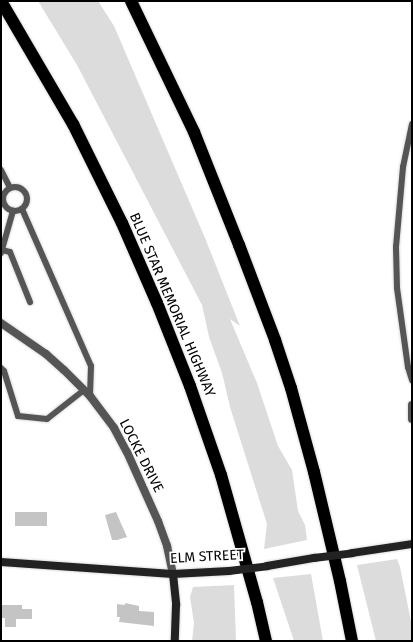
<!DOCTYPE html>
<style>
body{margin:0}
#map{position:relative;width:413px;height:642px;overflow:hidden;background:#fff;font-family:"Fira Sans",sans-serif}
div>[style]{position:absolute}
[style*='--x']{left:calc(var(--x)*1px);top:calc(var(--y)*1px);width:calc(var(--w)*1px);rotate:calc(var(--a)*1deg)}
.green>*{inset:0;background:#dcdcdc}
.building>*{inset:0;background:#c4c4c4;transform-origin:0 0}
.roads{filter:drop-shadow(0 0 1px #dbdbdb) drop-shadow(0 0 1px #dbdbdb)}
.lane>*{height:6px;margin:-3px;padding:0 3px;transform-origin:3px;border-radius:3px;background:#555}
.lane>.ring{margin:-3px;padding:0;box-sizing:content-box;background:none;border:6px solid #555;border-radius:50%}
.street>*{height:8px;margin:-4px;padding:0 4px;transform-origin:4px;border-radius:4px;background:#555}
.secondary>*{height:8px;margin:-4px;padding:0 4px;transform-origin:4px;border-radius:4px;background:#222}
.highway>*{height:12px;margin:-6px;padding:0 6px;transform-origin:6px;border-radius:6px;background:#000}
.secondary-bridge>*{height:8px;margin:-4px;padding:0 4px;transform-origin:4px;border-radius:4px;background:#222}
span{translate:-50% -50%;white-space:nowrap;text-align:center;line-height:1.15;-webkit-text-stroke:3.5px #fff;paint-order:stroke}
.street-label{font-size:14px;color:#000}
.frame{position:absolute;inset:0;border:2px solid #000;pointer-events:none}
</style>
<div id="map">
<div class="green">
<i style="clip-path:polygon(38px 1px,98px 1px,114px 26px,205px 238px,240px 326px,230px 319px,257px 383px,278px 446px,292px 470px,298px 511px,305px 525px,307px 540px,264px 549px,267px 524px,230px 407px,222px 373px,209px 337px,202px 305px,77px 65px)"></i>
<i style="clip-path:polygon(397px 559px,400px 567px,412px 626px,412px 641px,376px 641px,357px 565px)"></i>
<i style="clip-path:polygon(311px 574px,323px 641px,294px 641px,273px 578px)"></i>
<i style="clip-path:polygon(234px 585px,236px 641px,192px 641px,194px 623px,190px 597px,193px 587px)"></i>
</div>
<div class="building">
<i style="left:15px;top:512px;width:32px;height:14px"></i>
<i style="clip-path:polygon(116px 512px,127px 537px,117px 540px,112px 540px,105px 515px)"></i>
<i style="clip-path:polygon(125px 603px,139px 606px,139px 611px,154px 612px,154px 626px,119px 622px,120px 617px,117px 617px,117px 604px,125px 605px)"></i>
<i style="clip-path:polygon(1px 605px,22px 605px,22px 609px,32px 609px,32px 619px,16px 619px,16px 627px,5px 627px,5px 618px,1px 618px)"></i>
</div>
<div class="roads">
<div class="lane">
<i style="--x:412;--y:124;--w:44;--a:101.8"></i>
<i style="--x:403;--y:167;--w:80;--a:95"></i>
<i style="--x:396;--y:247;--w:41;--a:88.6"></i>
<i style="--x:397;--y:288;--w:80;--a:82.1"></i>
<i style="--x:408;--y:367;--w:14;--a:73"></i>
<i style="--x:1;--y:170;--w:20;--a:63"></i>
<i class="ring" style="left:3px;top:187px;width:18px;height:18px"></i>
<i style="--x:22;--y:209;--w:171;--a:66.3"></i>
<i style="--x:91;--y:366;--w:30;--a:92"></i>
<i style="--x:2;--y:250;--w:8;--a:14"></i>
<i style="--x:10;--y:252;--w:54;--a:68.2"></i>
<i style="--x:1;--y:253;--w:44;--a:-74.1"></i>
<i style="--x:1;--y:368;--w:4;--a:45"></i>
<i style="--x:4;--y:371;--w:47;--a:72.7"></i>
<i style="--x:18;--y:416;--w:29;--a:6"></i>
<i style="--x:47;--y:419;--w:47;--a:-38.1"></i>
</div>
<div class="street">
<i style="--x:1;--y:323;--w:55;--a:34.6"></i>
<i style="--x:46;--y:354;--w:24;--a:42"></i>
<i style="--x:64;--y:370;--w:37;--a:45"></i>
<i style="--x:90;--y:396;--w:40;--a:53"></i>
<i style="--x:114;--y:428;--w:27;--a:62"></i>
<i style="--x:127;--y:452;--w:76;--a:65.8"></i>
<i style="--x:158;--y:521;--w:27;--a:70"></i>
<i style="--x:167;--y:546;--w:29;--a:78"></i>
<i style="--x:412;--y:405;--w:14;--a:90"></i>
</div>
<div class="secondary">
<i style="--x:352;--y:553;--w:61;--a:-8.5"></i>
<i style="--x:1;--y:562;--w:172;--a:4"></i>
<i style="--x:173;--y:574;--w:56;--a:-3.1"></i>
<i style="--x:267;--y:566;--w:48;--a:-9.7"></i>
<i style="--x:173;--y:574;--w:31;--a:84"></i>
<i style="--x:176;--y:605;--w:36;--a:92"></i>
</div>
<div class="highway">
<i style="--x:1;--y:1;--w:143;--a:59.7"></i>
<i style="--x:73;--y:124;--w:110;--a:63.7"></i>
<i style="--x:122;--y:223;--w:87;--a:66.4"></i>
<i style="--x:157;--y:303;--w:89;--a:68.3"></i>
<i style="--x:190;--y:386;--w:94;--a:70.8"></i>
<i style="--x:221;--y:475;--w:132;--a:74.2"></i>
<i style="--x:257;--y:602;--w:40;--a:77"></i>
<i style="--x:131;--y:1;--w:145;--a:64.3"></i>
<i style="--x:194;--y:132;--w:122;--a:68.3"></i>
<i style="--x:239;--y:245;--w:102;--a:69.2"></i>
<i style="--x:275;--y:340;--w:51;--a:71.6"></i>
<i style="--x:291;--y:388;--w:87;--a:74.7"></i>
<i style="--x:314;--y:472;--w:112;--a:76.6"></i>
<i style="--x:340;--y:581;--w:61;--a:78.7"></i>
</div>
</div>
<div class="secondary-bridge">
<i style="--x:314;--y:558;--w:38;--a:-7"></i>
<i style="--x:229;--y:571;--w:38;--a:-7"></i>
</div>
<div class="street-label">
<span style="left:172px;top:305px;rotate:67deg">BLUE STAR MEMORIAL HIGHWAY</span>
<span style="left:141px;top:456px;rotate:63deg">LOCKE DRIVE</span>
<span style="left:207px;top:557px;rotate:-3deg">ELM STREET</span>
</div>
<div class="frame"></div>
</div>
